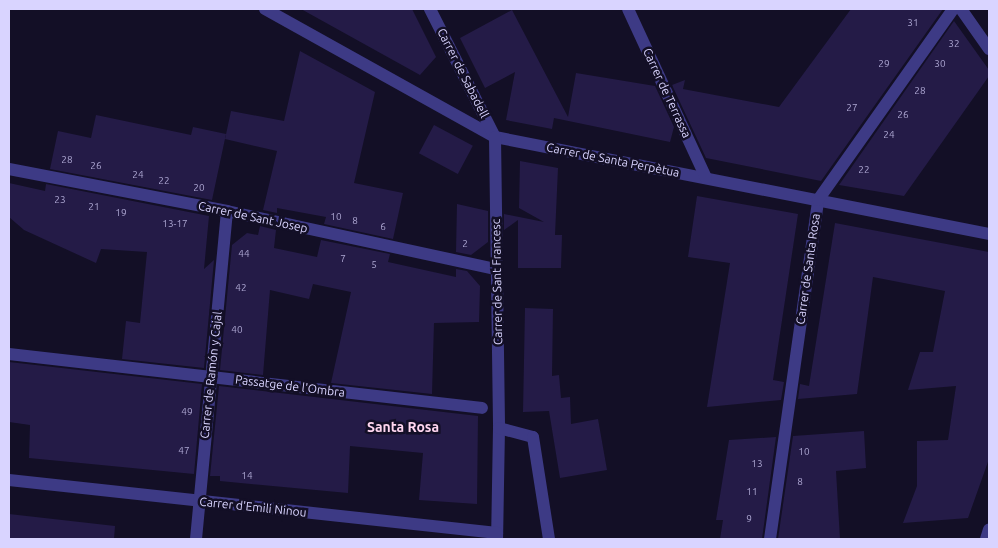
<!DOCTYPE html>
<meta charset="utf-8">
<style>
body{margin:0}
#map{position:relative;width:998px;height:548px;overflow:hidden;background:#130f26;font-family:Ubuntu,sans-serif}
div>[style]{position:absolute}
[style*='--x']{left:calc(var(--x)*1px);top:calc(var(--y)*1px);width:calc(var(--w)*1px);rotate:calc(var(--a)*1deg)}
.building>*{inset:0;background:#241b47;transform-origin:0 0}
.pedestrian>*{height:12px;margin:-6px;padding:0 6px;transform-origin:6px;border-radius:6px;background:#3d3a85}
.minor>*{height:12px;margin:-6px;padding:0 6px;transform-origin:6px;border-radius:6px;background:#3d3a85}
span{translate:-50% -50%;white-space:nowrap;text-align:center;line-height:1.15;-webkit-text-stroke:5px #130f26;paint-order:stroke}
.number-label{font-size:10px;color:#aca6d1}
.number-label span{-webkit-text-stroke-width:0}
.street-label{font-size:12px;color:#d9d4ff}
.neighbourhood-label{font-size:14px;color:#ffd6f0;font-weight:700}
.frame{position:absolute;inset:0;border:10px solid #d9d4ff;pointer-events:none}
</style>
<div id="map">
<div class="building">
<i style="clip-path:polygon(301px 9px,412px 9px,436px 57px,420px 75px)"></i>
<i style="clip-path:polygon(851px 9px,943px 9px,821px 181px,706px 158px,672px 85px,685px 80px,683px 89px,779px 107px)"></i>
<i style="clip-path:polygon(512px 10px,568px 117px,576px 73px,655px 86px,674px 127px,670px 142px,554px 118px,552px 129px,506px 120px,515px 72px,485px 88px,460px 38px)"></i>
<i style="clip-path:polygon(954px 21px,989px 70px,989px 76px,904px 196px,839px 185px)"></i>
<i style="clip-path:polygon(300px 51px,375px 92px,354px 183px,403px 193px,393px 239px,324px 224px,326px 217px,277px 208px,277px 213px,263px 210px,277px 151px,225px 139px,231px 111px,284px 121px)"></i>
<i style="clip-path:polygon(96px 115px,191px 135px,193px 127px,226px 134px,212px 200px,50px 169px,58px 131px,91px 138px)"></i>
<i style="left:434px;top:125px;width:44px;height:32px;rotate:28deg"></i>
<i style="clip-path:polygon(520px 161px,558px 168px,555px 235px,562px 235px,561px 268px,518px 268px,518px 220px,504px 230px,504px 214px,544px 222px,519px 208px)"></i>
<i style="clip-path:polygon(9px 183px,45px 191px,46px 184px,209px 216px,204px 269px,214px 260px,204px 368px,122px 359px,126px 321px,140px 323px,147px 252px,101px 249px,96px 263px,24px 230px,9px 217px)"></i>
<i style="clip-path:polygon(697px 196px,798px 214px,773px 380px,784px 382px,781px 400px,707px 407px,730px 263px,688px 257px)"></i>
<i style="clip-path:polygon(457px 204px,488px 211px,488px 242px,471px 255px,456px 252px)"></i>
<i style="clip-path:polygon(835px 223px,989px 252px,989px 459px,968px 518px,903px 523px,917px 486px,917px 441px,948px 440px,956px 386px,908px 390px,920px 352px,933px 352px,945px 291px,873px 277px,857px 394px,798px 399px,800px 384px,809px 386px)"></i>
<i style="clip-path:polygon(260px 226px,276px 230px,274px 248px,317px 257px,321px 240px,390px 254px,388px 262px,456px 277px,456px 269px,467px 271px,480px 286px,479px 322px,434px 323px,432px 394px,331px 383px,351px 292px,313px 284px,309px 299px,270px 290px,263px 375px,220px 370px,232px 245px,247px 233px,258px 235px)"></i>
<i style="clip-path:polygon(525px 308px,553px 309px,552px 376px,559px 375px,561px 398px,570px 397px,571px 424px,598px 419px,607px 470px,560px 478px,549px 411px,523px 412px)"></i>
<i style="clip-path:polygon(9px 362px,202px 384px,194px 474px,29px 458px,30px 425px,9px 422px)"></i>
<i style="clip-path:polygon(219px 386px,478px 416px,477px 504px,419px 500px,423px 453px,350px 446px,348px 493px,220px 481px,220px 476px,210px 476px)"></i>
<i style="clip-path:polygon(864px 431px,866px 468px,836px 471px,840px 539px,778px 539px,793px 436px)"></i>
<i style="clip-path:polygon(776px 437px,762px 539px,720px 539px,723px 520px,716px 520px,729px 440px)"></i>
<i style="clip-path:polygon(9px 514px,115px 526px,114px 539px,9px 539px)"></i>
</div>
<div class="pedestrian">
<i style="--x:9;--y:354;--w:476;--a:6.5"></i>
</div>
<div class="minor">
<i style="--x:265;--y:9;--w:263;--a:29.1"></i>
<i style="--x:495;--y:137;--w:503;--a:11.11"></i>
<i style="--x:430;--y:9;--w:144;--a:63.1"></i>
<i style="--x:495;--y:137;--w:291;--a:89.2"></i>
<i style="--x:499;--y:428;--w:111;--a:91"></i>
<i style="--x:628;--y:9;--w:186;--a:65.2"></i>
<i style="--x:961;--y:9;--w:49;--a:55"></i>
<i style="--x:9;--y:169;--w:222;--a:10.9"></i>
<i style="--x:227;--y:211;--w:275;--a:12.2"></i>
<i style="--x:499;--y:428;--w:35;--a:15"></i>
<i style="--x:533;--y:437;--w:103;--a:81.1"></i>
<i style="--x:9;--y:480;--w:491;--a:6.2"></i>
<i style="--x:196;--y:539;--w:329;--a:-84.6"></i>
<i style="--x:770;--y:539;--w:342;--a:-81.9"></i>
<i style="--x:818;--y:200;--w:234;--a:-54.7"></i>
<i style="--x:986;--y:539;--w:10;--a:-73"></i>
</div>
<div class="number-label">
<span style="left:913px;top:23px">31</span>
<span style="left:954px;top:44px">32</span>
<span style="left:884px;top:64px">29</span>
<span style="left:940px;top:64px">30</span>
<span style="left:920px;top:91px">28</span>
<span style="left:852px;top:108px">27</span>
<span style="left:903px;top:115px">26</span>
<span style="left:889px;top:135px">24</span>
<span style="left:67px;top:160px">28</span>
<span style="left:96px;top:166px">26</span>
<span style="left:864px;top:170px">22</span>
<span style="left:138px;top:175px">24</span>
<span style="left:164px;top:181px">22</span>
<span style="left:199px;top:188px">20</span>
<span style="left:60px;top:200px">23</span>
<span style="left:94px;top:207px">21</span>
<span style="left:121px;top:213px">19</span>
<span style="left:336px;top:217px">10</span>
<span style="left:355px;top:221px">8</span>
<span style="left:175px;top:224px">13-17</span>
<span style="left:383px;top:227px">6</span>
<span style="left:465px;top:244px">2</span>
<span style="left:244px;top:254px">44</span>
<span style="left:343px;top:259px">7</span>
<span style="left:374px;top:265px">5</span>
<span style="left:241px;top:288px">42</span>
<span style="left:237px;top:330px">40</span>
<span style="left:187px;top:412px">49</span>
<span style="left:184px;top:451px">47</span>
<span style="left:804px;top:452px">10</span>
<span style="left:757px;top:464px">13</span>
<span style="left:247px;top:476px">14</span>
<span style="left:800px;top:482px">8</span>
<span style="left:752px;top:492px">11</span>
<span style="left:749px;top:519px">9</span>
</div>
<div class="street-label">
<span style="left:463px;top:73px;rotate:63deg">Carrer de Sabadell</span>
<span style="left:667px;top:93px;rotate:65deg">Carrer de Terrassa</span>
<span style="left:613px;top:160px;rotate:11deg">Carrer de Santa Perpètua</span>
<span style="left:253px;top:217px;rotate:12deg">Carrer de Sant Josep</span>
<span style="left:808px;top:269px;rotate:-82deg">Carrer de Santa Rosa</span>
<span style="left:497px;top:282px;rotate:-91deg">Carrer de Sant Francesc</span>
<span style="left:211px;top:375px;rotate:-84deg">Carrer de Ramón y Cajal</span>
<span style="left:290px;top:386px;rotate:7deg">Passatge de l'Ombra</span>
<span style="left:253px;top:507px;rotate:6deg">Carrer d'Emili Ninou</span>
</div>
<div class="neighbourhood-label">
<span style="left:403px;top:427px">Santa Rosa</span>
</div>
<div class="frame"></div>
</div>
